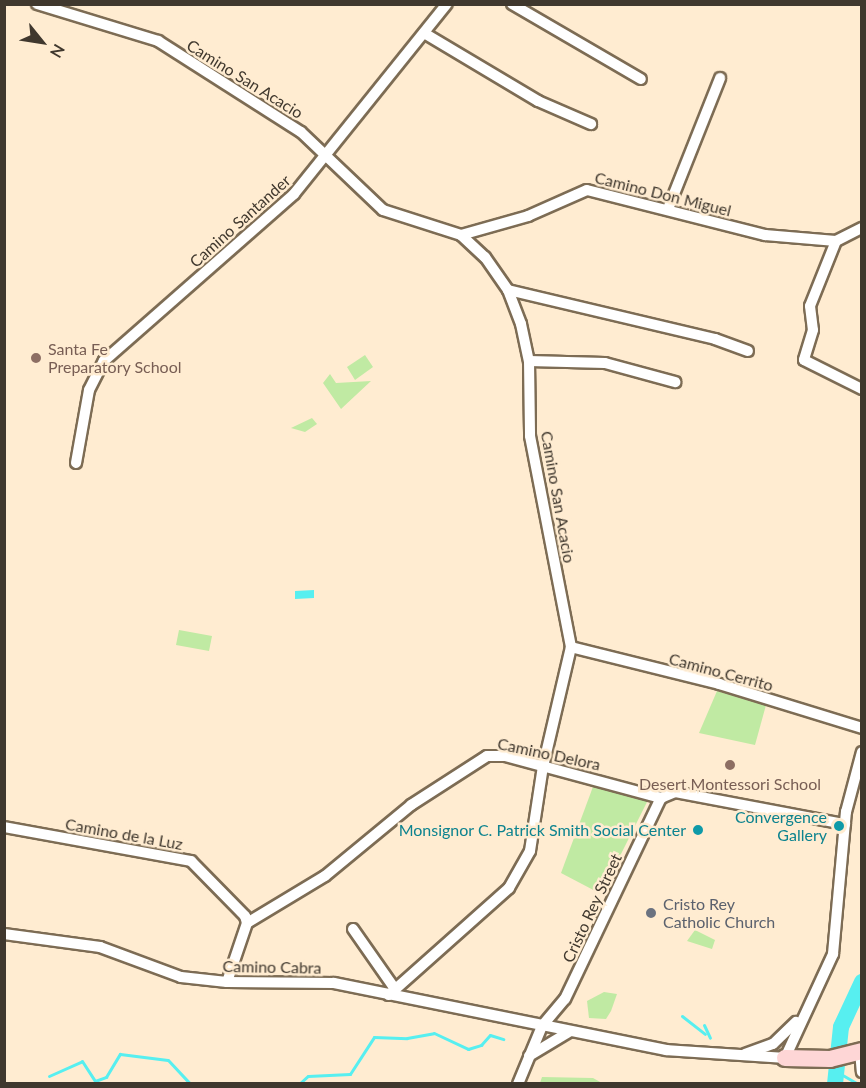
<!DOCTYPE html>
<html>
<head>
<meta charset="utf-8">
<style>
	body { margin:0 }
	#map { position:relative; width:866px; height:1088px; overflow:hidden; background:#ffecd1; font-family:Lato,sans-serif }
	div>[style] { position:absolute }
	.green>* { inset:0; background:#c0eaa3 }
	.water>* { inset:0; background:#57eff0 }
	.stream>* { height:3px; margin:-1.5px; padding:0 1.5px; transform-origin:1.5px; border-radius:1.5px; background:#57eff0 }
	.river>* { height:16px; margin:-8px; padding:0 8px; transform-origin:8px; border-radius:8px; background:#57eff0 }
	.roads { filter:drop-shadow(2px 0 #7d6c54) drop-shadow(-2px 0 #7d6c54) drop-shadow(0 2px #7d6c54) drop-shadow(0 -2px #7d6c54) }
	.street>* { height:10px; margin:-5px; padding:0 5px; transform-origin:5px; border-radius:5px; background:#fff }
	.secondary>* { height:16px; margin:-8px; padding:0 8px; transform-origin:8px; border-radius:8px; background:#fed6d6 }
	.dots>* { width:16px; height:16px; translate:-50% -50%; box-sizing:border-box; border:3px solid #ffecd1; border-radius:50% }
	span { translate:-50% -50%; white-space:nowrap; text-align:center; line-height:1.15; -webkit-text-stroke:5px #ffecd1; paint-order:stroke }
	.street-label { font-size:16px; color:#40382e }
	.education-label { font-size:16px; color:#785e54 }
	.left { translate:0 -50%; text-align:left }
	.culture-label { font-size:16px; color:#0d838f }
	.right { translate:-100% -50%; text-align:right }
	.worship-label { font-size:16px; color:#5b616d }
	.frame { position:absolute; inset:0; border:6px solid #40382e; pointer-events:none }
	.north { position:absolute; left:12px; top:12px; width:60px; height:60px; -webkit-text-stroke:4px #ffecd1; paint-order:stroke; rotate:120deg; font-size:16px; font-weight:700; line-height:24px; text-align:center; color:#40382e }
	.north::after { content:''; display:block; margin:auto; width:21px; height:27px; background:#40382e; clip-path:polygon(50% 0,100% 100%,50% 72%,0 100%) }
</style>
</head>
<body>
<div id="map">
	<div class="green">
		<div style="clip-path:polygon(365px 355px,373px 367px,355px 380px,347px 367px)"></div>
		<div style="clip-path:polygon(330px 374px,336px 383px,371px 381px,341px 409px,323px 383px)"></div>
		<div style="clip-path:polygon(312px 418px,317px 424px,305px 432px,291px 428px)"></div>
		<div style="clip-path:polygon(179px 630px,212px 636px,209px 651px,176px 645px)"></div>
		<div style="clip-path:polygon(717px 691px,766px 705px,755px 745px,699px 733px)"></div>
		<div style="clip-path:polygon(594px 784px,649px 798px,601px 894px,561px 873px)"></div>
		<div style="clip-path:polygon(695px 930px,715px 940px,712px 949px,687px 941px)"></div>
		<div style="clip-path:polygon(604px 992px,617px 994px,611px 1011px,606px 1019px,589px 1018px,587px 1001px)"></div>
		<div style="clip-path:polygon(542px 1077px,593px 1078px,602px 1083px,540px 1083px)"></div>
	</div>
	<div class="water">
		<div style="clip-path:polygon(314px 590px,314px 598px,295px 599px,295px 591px)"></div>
	</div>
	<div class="stream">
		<div style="left:682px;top:1016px;width:29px;rotate:38deg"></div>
		<div style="left:704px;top:1025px;width:14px;rotate:65deg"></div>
		<div style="left:839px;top:1073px;width:22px;rotate:30deg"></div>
		<div style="left:49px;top:1076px;width:36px;rotate:-24deg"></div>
		<div style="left:82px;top:1061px;width:24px;rotate:57deg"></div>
		<div style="left:95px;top:1081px;width:12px;rotate:-20deg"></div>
		<div style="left:106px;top:1077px;width:27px;rotate:-59deg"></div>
		<div style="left:120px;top:1054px;width:48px;rotate:7.1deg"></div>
		<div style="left:168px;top:1060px;width:33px;rotate:47deg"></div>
		<div style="left:299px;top:1084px;width:12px;rotate:-42deg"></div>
		<div style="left:308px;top:1076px;width:42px;rotate:-2.7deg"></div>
		<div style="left:350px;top:1074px;width:44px;rotate:-57deg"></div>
		<div style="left:374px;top:1037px;width:33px;rotate:2deg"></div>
		<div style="left:407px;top:1038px;width:27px;rotate:-10deg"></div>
		<div style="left:434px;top:1033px;width:38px;rotate:25deg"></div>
		<div style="left:468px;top:1049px;width:14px;rotate:-17deg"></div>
		<div style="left:481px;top:1045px;width:13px;rotate:-48deg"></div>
		<div style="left:490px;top:1035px;width:14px;rotate:17deg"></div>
	</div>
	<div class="river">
		<div style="left:835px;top:1084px;width:57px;rotate:-84deg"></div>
		<div style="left:841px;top:1027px;width:50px;rotate:-65deg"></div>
	</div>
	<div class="roads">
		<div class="street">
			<div style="left:37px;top:4px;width:127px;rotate:17deg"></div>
			<div style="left:158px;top:41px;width:169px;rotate:32.5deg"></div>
			<div style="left:301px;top:132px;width:113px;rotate:43.6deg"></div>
			<div style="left:383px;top:210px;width:82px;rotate:17.8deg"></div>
			<div style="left:461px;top:235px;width:33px;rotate:43deg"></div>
			<div style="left:485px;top:257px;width:40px;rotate:55.1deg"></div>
			<div style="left:508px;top:290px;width:36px;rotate:69deg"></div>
			<div style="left:521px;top:324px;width:38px;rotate:78deg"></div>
			<div style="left:529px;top:361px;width:75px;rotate:89.2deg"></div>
			<div style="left:530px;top:436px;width:215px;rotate:79deg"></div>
			<div style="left:571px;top:647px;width:122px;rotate:103.2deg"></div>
			<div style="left:543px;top:766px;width:86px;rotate:98.7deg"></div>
			<div style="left:530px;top:851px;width:43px;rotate:119.6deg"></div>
			<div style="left:509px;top:888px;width:161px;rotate:138.3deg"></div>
			<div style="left:512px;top:4px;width:149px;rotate:30.2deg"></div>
			<div style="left:424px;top:33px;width:133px;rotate:30.8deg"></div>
			<div style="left:538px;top:101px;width:58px;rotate:23.5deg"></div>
			<div style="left:668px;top:209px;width:141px;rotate:-68.3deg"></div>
			<div style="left:461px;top:235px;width:70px;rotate:-15.8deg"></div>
			<div style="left:528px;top:216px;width:64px;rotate:-23.8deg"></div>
			<div style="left:587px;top:190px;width:184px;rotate:14.2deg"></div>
			<div style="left:765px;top:235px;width:71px;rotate:4.8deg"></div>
			<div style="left:836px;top:241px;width:29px;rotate:-27deg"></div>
			<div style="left:836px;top:241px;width:70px;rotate:111.8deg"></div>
			<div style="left:810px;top:306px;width:24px;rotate:83deg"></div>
			<div style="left:813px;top:330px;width:31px;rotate:107deg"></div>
			<div style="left:804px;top:360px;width:65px;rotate:26.6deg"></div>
			<div style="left:508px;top:290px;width:213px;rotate:13.3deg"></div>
			<div style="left:715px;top:339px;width:35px;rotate:20deg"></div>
			<div style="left:529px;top:361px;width:76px;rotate:1.5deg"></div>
			<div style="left:605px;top:363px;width:73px;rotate:15.2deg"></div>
			<div style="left:76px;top:463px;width:74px;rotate:-79.9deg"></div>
			<div style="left:89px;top:390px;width:33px;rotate:-63deg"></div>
			<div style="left:104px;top:361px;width:253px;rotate:-41.3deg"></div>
			<div style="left:294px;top:194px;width:244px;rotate:-51.2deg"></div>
			<div style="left:571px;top:647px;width:153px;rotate:14deg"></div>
			<div style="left:719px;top:684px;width:150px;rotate:17.1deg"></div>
			<div style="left:4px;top:827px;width:190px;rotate:10.3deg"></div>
			<div style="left:191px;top:861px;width:77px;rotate:45.5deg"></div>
			<div style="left:245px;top:916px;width:7px;rotate:74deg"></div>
			<div style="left:353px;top:929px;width:73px;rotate:55deg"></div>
			<div style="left:4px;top:934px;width:97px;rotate:7.7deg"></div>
			<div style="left:100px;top:947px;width:86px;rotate:20.3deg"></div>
			<div style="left:181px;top:977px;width:46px;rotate:6.2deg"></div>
			<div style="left:227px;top:982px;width:107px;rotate:0.5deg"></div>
			<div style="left:334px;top:983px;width:339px;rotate:11.4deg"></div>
			<div style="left:666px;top:1050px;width:119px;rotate:3.8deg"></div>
			<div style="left:785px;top:1058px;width:115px;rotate:-65.2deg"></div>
			<div style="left:833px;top:954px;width:143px;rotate:-84.8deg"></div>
			<div style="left:846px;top:812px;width:62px;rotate:-75.1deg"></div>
			<div style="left:227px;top:982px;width:62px;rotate:-71.3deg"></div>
			<div style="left:247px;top:923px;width:91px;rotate:-31.1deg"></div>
			<div style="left:325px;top:876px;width:112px;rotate:-39.5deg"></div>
			<div style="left:411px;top:805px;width:90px;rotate:-32.8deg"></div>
			<div style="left:487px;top:756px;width:18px"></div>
			<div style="left:505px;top:756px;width:162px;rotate:15.1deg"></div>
			<div style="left:661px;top:798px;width:15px;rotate:-23deg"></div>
			<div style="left:675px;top:792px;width:173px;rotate:10.7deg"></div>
			<div style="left:860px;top:1051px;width:21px;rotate:85deg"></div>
			<div style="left:745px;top:1054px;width:30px;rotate:-20deg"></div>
			<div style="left:773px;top:1044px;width:32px;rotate:-44deg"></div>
			<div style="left:529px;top:1056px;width:47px;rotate:-31deg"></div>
			<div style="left:518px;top:1084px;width:63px;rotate:-67.5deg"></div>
			<div style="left:542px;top:1026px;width:35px;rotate:-50deg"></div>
			<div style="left:565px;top:999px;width:223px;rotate:-64.5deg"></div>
		</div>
		<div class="secondary">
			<div style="left:785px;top:1058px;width:45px;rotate:1.3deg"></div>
			<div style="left:830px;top:1059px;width:33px;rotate:-14deg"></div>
		</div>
	</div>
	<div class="dots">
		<div style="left:36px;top:358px;background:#8d6e63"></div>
		<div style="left:730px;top:765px;background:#8d6e63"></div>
		<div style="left:839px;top:826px;background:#0f9aa8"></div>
		<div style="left:698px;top:830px;background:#0f9aa8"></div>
		<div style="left:651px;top:913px;background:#6b7280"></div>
	</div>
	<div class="street-label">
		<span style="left:245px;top:79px;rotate:32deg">Camino San Acacio</span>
		<span style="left:663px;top:194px;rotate:14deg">Camino Don Miguel</span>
		<span style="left:240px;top:221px;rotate:-42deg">Camino Santander</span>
		<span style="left:558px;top:497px;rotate:80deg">Camino San Acacio</span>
		<span style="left:721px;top:672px;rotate:15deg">Camino Cerrito</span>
		<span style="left:549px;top:754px;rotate:12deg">Camino Delora</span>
		<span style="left:124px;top:834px;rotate:10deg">Camino de la Luz</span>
		<span style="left:592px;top:908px;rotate:-65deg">Cristo Rey Street</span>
		<span style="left:272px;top:967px;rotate:1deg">Camino Cabra</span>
	</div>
	<div class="education-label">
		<span class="left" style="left:48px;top:358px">Santa Fe<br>Preparatory School</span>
		<span style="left:730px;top:784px">Desert Montessori School</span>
	</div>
	<div class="culture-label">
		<span class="right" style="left:827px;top:826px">Convergence<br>Gallery</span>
		<span class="right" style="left:686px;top:830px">Monsignor C. Patrick Smith Social Center</span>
	</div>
	<div class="worship-label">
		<span class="left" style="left:663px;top:913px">Cristo Rey<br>Catholic Church</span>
	</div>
	<div class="frame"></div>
	<div class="north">N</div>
</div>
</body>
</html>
